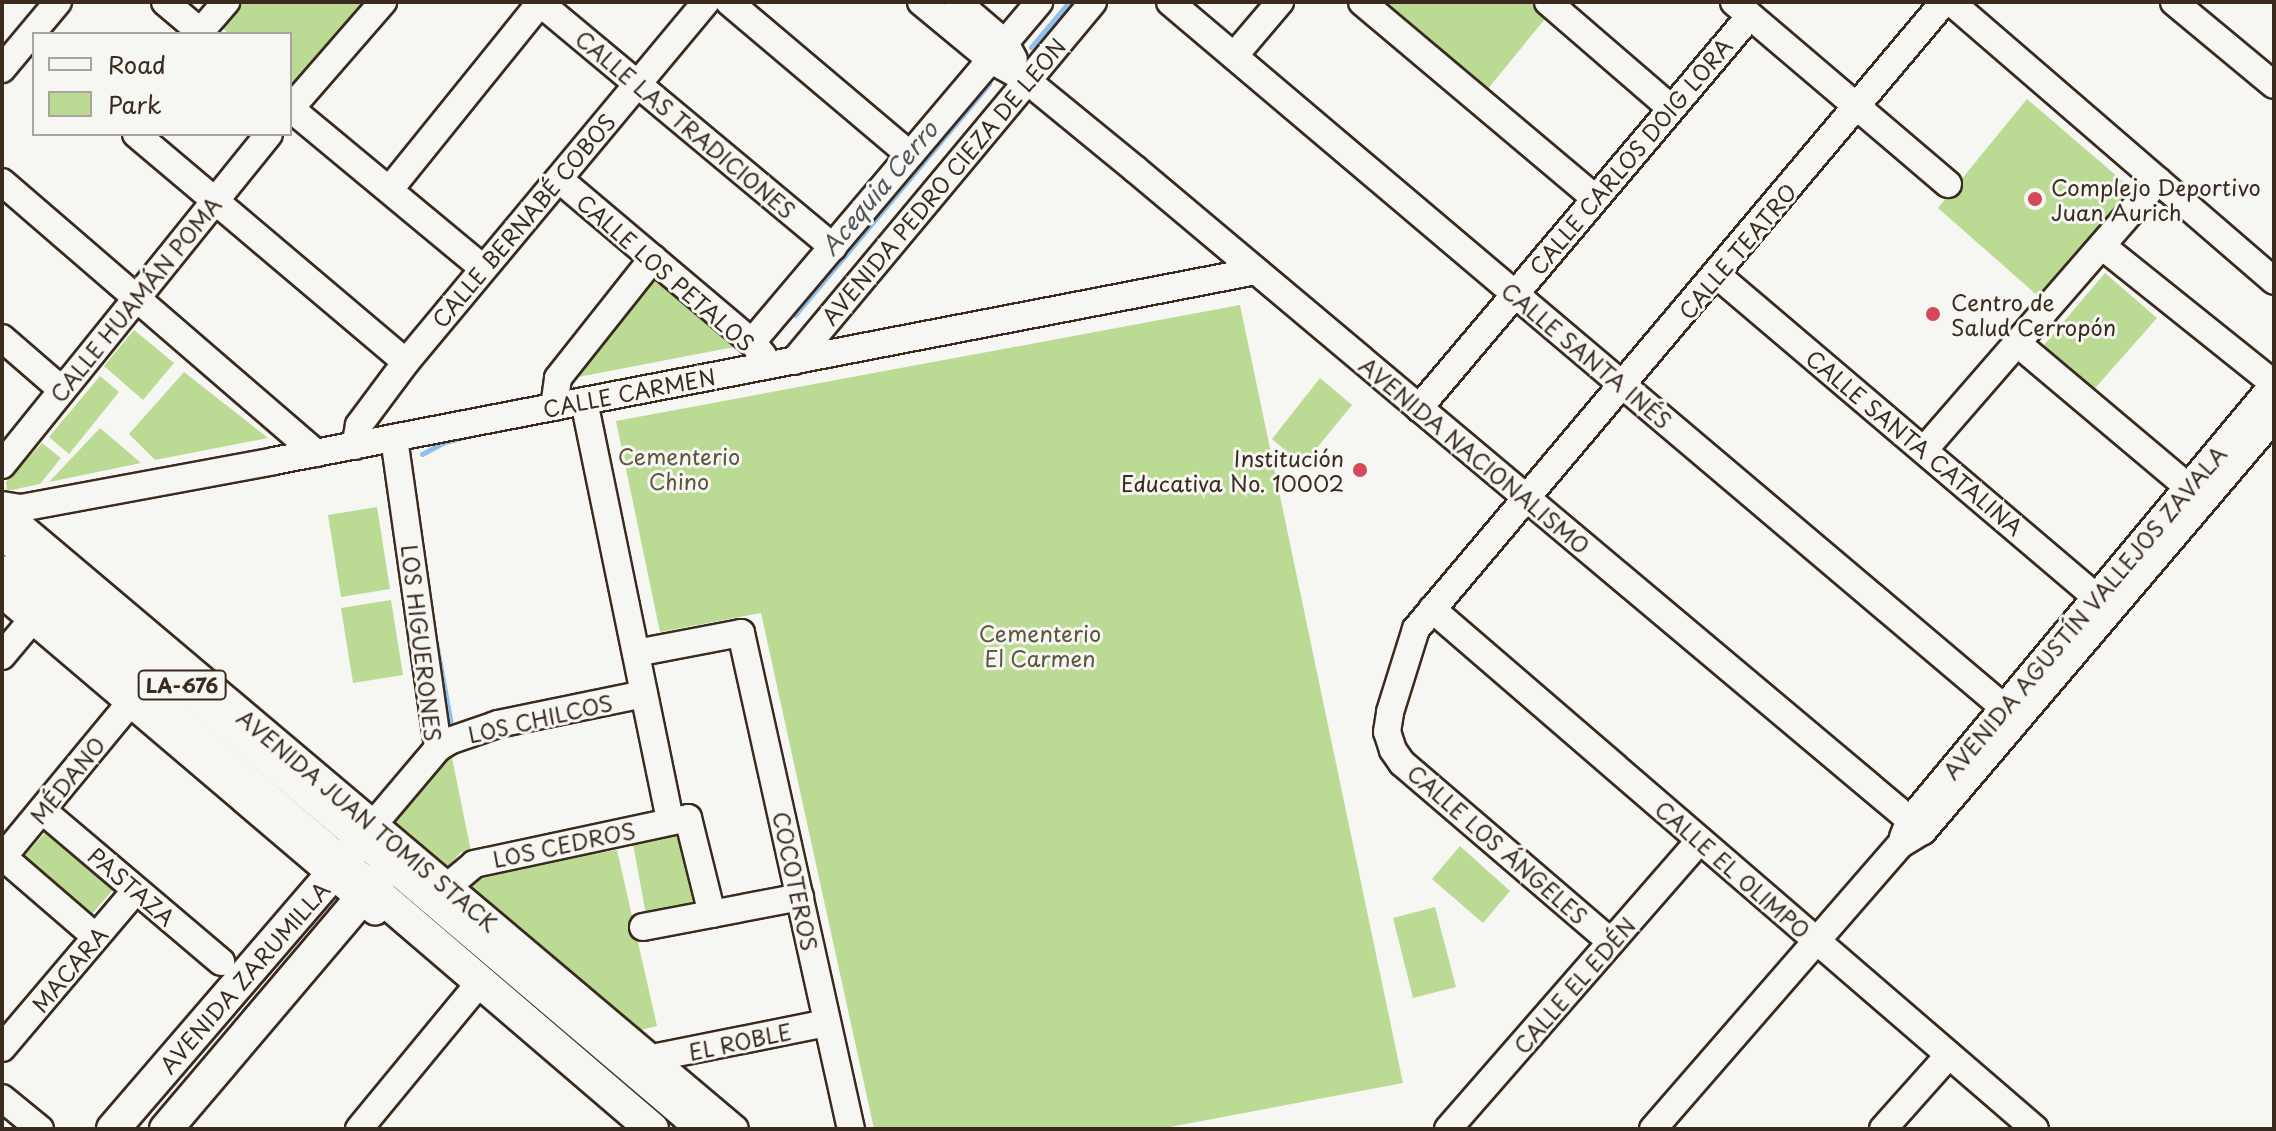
<!DOCTYPE html>
<html>
<head>
<meta charset="utf-8">
<style>
	body { margin:0 }
	#map { position:relative; width:2276px; height:1131px; overflow:hidden; background:#f6f6f2; font-family:"Playpen Sans",sans-serif }
	div>[style] { position:absolute }
	.green>* { inset:0; background:#bbdb94 }
	.stream>* { height:5px; margin:-2.5px; padding:0 2.5px; transform-origin:2.5px; border-radius:2.5px; background:#8fc0ea }
	.roads { filter:drop-shadow(2px 0 #3b2a1e) drop-shadow(-2px 0 #3b2a1e) drop-shadow(0 2px #3b2a1e) drop-shadow(0 -2px #3b2a1e) }
	.minor>* { height:26px; margin:-13px; padding:0 13px; transform-origin:13px; border-radius:13px; background:#f6f6f2 }
	.major>* { height:32px; margin:-16px; padding:0 16px; transform-origin:16px; border-radius:16px; background:#f6f6f2 }
	.dots>* { width:22px; height:22px; translate:-50% -50%; box-sizing:border-box; border:4px solid #f6f6f2; border-radius:50% }
	span { translate:-50% -50%; white-space:nowrap; text-align:center; line-height:1.15; -webkit-text-stroke:6px #f6f6f2; paint-order:stroke }
	.shield-label span { padding:2px 6px; background:#f6f6f2; border:2px solid; border-radius:6px; -webkit-text-stroke-width:0 }
	.shield-label { font-size:20px; color:#3b2a1e; font-weight:700 }
	.street-label { font-size:22px; color:#3b2a1e }
	.poi-label { font-size:22px; color:#3b2a1e }
	.left { translate:0 -50%; text-align:left }
	.right { translate:-100% -50%; text-align:right }
	.park-label { font-size:22px; color:#5b563c }
	.water-label { font-size:24px; color:#54575b; font-style:italic }
	.frame { position:absolute; inset:0; border:4px solid #3b2a1e; pointer-events:none }
	.legend { position:absolute; left:32px; top:32px; width:260px; height:104px; box-sizing:border-box; background:#f6f6f2; border:2px solid #aba49d; margin:0; padding:10px 14px; list-style:none; font-size:24px; color:#3b2a1e }
	.legend li { display:flex; align-items:center; gap:16px; height:40px }
	.legend b { width:40px; border:2px solid #aba49d }
</style>
</head>
<body>
<div id="map">
	<div class="green">
		<div style="clip-path:polygon(243px 2px,369px 2px,294px 90px,290px 87px,290px 34px,229px 34px,221px 27px)"></div>
		<div style="clip-path:polygon(1371px 2px,1535px 2px,1549px 14px,1482px 96px)"></div>
		<div style="clip-path:polygon(2027px 99px,2133px 190px,2038px 296px,1938px 208px)"></div>
		<div style="clip-path:polygon(653px 268px,739px 342px,734px 347px,568px 379px)"></div>
		<div style="clip-path:polygon(2105px 273px,2157px 318px,2089px 395px,2038px 352px)"></div>
		<div style="clip-path:polygon(1240px 305px,1403px 1083px,1159px 1129px,874px 1129px,761px 613px,660px 632px,616px 421px)"></div>
		<div style="clip-path:polygon(134px 330px,174px 363px,143px 400px,104px 366px)"></div>
		<div style="clip-path:polygon(184px 372px,268px 438px,155px 460px,129px 434px)"></div>
		<div style="clip-path:polygon(100px 376px,119px 392px,69px 454px,49px 437px)"></div>
		<div style="clip-path:polygon(1320px 378px,1352px 405px,1303px 465px,1272px 439px)"></div>
		<div style="clip-path:polygon(100px 428px,141px 463px,49px 482px)"></div>
		<div style="clip-path:polygon(42px 443px,61px 458px,40px 484px,7px 491px,6px 482px)"></div>
		<div style="clip-path:polygon(377px 507px,390px 589px,341px 597px,328px 515px)"></div>
		<div style="clip-path:polygon(391px 600px,403px 675px,353px 683px,341px 608px)"></div>
		<div style="clip-path:polygon(451px 753px,471px 851px,461px 852px,448px 867px,395px 825px,396px 820px)"></div>
		<div style="clip-path:polygon(51px 826px,118px 884px,86px 921px,18px 863px)"></div>
		<div style="clip-path:polygon(686px 834px,700px 911px,647px 920px,633px 844px)"></div>
		<div style="clip-path:polygon(1460px 846px,1510px 891px,1483px 923px,1432px 879px)"></div>
		<div style="clip-path:polygon(617px 850px,657px 1026px,633px 1032px,467px 883px,480px 872px)"></div>
		<div style="clip-path:polygon(1435px 907px,1456px 987px,1413px 998px,1393px 918px)"></div>
	</div>
	<div class="stream">
		<div style="left:1031px;top:47px;width:59px;rotate:-49.8deg"></div>
		<div style="left:795px;top:315px;width:302px;rotate:-50deg"></div>
		<div style="left:422px;top:454px;width:26px;rotate:-28deg"></div>
		<div style="left:445px;top:442px;width:24px;rotate:-15deg"></div>
		<div style="left:436px;top:642px;width:89px;rotate:79.7deg"></div>
	</div>
	<div class="roads">
		<div class="minor">
			<div style="left:165px;top:2px;width:50px;rotate:40.1deg"></div>
			<div style="left:539px;top:2px;width:383px;rotate:39.8deg"></div>
			<div style="left:729px;top:2px;width:237px;rotate:40.2deg"></div>
			<div style="left:921px;top:2px;width:91px;rotate:39.6deg"></div>
			<div style="left:991px;top:60px;width:39px;rotate:29deg"></div>
			<div style="left:1025px;top:79px;width:142px;rotate:39.3deg"></div>
			<div style="left:1135px;top:169px;width:1029px;rotate:40.03deg"></div>
			<div style="left:957px;top:2px;width:63px;rotate:40.5deg"></div>
			<div style="left:1005px;top:43px;width:18px;rotate:61deg"></div>
			<div style="left:1170px;top:2px;width:1091px;rotate:40.24deg"></div>
			<div style="left:1362px;top:2px;width:304px;rotate:40.1deg"></div>
			<div style="left:1548px;top:2px;width:162px;rotate:40.8deg"></div>
			<div style="left:1734px;top:2px;width:281px;rotate:40.4deg"></div>
			<div style="left:1951px;top:2px;width:427px;rotate:40.8deg"></div>
			<div style="left:2174px;top:2px;width:130px;rotate:39.7deg"></div>
			<div style="left:200px;top:32px;width:40px;rotate:-49deg"></div>
			<div style="left:1234px;top:56px;width:71px;rotate:-49.6deg"></div>
			<div style="left:2px;top:69px;width:87px;rotate:-50.1deg"></div>
			<div style="left:290px;top:108px;width:251px;rotate:39.7deg"></div>
			<div style="left:290px;top:109px;width:142px;rotate:-49deg"></div>
			<div style="left:136px;top:134px;width:353px;rotate:40.2deg"></div>
			<div style="left:560px;top:180px;width:251px;rotate:40.2deg"></div>
			<div style="left:752px;top:342px;width:17px;rotate:50deg"></div>
			<div style="left:2px;top:182px;width:415px;rotate:40.8deg"></div>
			<div style="left:390px;top:189px;width:239px;rotate:-51.1deg"></div>
			<div style="left:2102px;top:246px;width:221px;rotate:38.7deg"></div>
			<div style="left:1717px;top:275px;width:514px;rotate:40.35deg"></div>
			<div style="left:2px;top:338px;width:79px;rotate:40.9deg"></div>
			<div style="left:752px;top:342px;width:445px;rotate:-49.8deg"></div>
			<div style="left:2017px;top:343px;width:224px;rotate:40.1deg"></div>
			<div style="left:794px;top:361px;width:467px;rotate:-50.2deg"></div>
			<div style="left:584px;top:401px;width:429px;rotate:78.4deg"></div>
			<div style="left:554px;top:407px;width:29px;rotate:-82deg"></div>
			<div style="left:558px;top:378px;width:153px;rotate:-51.6deg"></div>
			<div style="left:1419px;top:408px;width:513px;rotate:-49.82deg"></div>
			<div style="left:394px;top:438px;width:313px;rotate:81.9deg"></div>
			<div style="left:355px;top:446px;width:21px;rotate:-79deg"></div>
			<div style="left:359px;top:425px;width:79px;rotate:-53.3deg"></div>
			<div style="left:406px;top:362px;width:469px;rotate:-50.2deg"></div>
			<div style="left:1924px;top:450px;width:357px;rotate:-49deg"></div>
			<div style="left:2px;top:465px;width:425px;rotate:-51.1deg"></div>
			<div style="left:2px;top:505px;width:19px;rotate:9deg"></div>
			<div style="left:21px;top:508px;width:257px;rotate:-10.5deg"></div>
			<div style="left:274px;top:461px;width:1000px;rotate:-10.95deg"></div>
			<div style="left:2px;top:510px;width:959px;rotate:40.18deg"></div>
			<div style="left:2px;top:594px;width:490px;rotate:40.4deg"></div>
			<div style="left:1432px;top:609px;width:796px;rotate:40.77deg"></div>
			<div style="left:636px;top:653px;width:107px;rotate:-10.8deg"></div>
			<div style="left:741px;top:633px;width:508px;rotate:77.5deg"></div>
			<div style="left:2px;top:656px;width:47px;rotate:-50.2deg"></div>
			<div style="left:42px;top:810px;width:235px;rotate:40.3deg"></div>
			<div style="left:373px;top:825px;width:101px;rotate:-49.8deg"></div>
			<div style="left:438px;top:748px;width:13px;rotate:-32deg"></div>
			<div style="left:449px;top:741px;width:52px;rotate:-19.1deg"></div>
			<div style="left:498px;top:724px;width:149px;rotate:-11.6deg"></div>
			<div style="left:1903px;top:837px;width:18px;rotate:-68deg"></div>
			<div style="left:1910px;top:820px;width:568px;rotate:-50.14deg"></div>
			<div style="left:2px;top:856px;width:124px;rotate:40.8deg"></div>
			<div style="left:3px;top:857px;width:200px;rotate:-50.5deg"></div>
			<div style="left:447px;top:887px;width:35px;rotate:-40deg"></div>
			<div style="left:474px;top:864px;width:219px;rotate:-12.1deg"></div>
			<div style="left:688px;top:818px;width:99px;rotate:76deg"></div>
			<div style="left:643px;top:927px;width:160px;rotate:-10.8deg"></div>
			<div style="left:1611px;top:942px;width:275px;rotate:-139.4deg"></div>
			<div style="left:1402px;top:763px;width:16px;rotate:-125deg"></div>
			<div style="left:1393px;top:750px;width:19px;rotate:-108deg"></div>
			<div style="left:1387px;top:732px;width:20px;rotate:-81deg"></div>
			<div style="left:1390px;top:712px;width:87px;rotate:-72.6deg"></div>
			<div style="left:1416px;top:629px;width:820px;rotate:-49.9deg"></div>
			<div style="left:2px;top:1048px;width:207px;rotate:-49.7deg"></div>
			<div style="left:652px;top:1058px;width:178px;rotate:-11.3deg"></div>
			<div style="left:2px;top:1098px;width:49px;rotate:39.2deg"></div>
			<div style="left:359px;top:1129px;width:176px;rotate:-50.5deg"></div>
			<div style="left:1448px;top:1129px;width:383px;rotate:-48.9deg"></div>
			<div style="left:1653px;top:1129px;width:378px;rotate:-49deg"></div>
			<div style="left:1901px;top:844px;width:26px;rotate:-31deg"></div>
			<div style="left:1923px;top:831px;width:542px;rotate:-49.64deg"></div>
			<div style="left:1883px;top:1129px;width:99px;rotate:-48.3deg"></div>
		</div>
		<div class="major">
			<div style="left:2px;top:532px;width:922px;rotate:40.38deg"></div>
			<div style="left:2px;top:572px;width:856px;rotate:40.59deg"></div>
			<div style="left:113px;top:1129px;width:373px;rotate:-49.3deg"></div>
			<div style="left:166px;top:1129px;width:338px;rotate:-49.7deg"></div>
		</div>
	</div>
	<div class="dots">
		<div style="left:2035px;top:199px;background:#d1495b"></div>
		<div style="left:1933px;top:314px;background:#d1495b"></div>
		<div style="left:1360px;top:470px;background:#d1495b"></div>
	</div>
	<div class="shield-label">
		<span style="left:182px;top:685px">LA-676</span>
	</div>
	<div class="street-label">
		<span style="left:686px;top:124px;rotate:40deg">CALLE LAS TRADICIONES</span>
		<span style="left:1630px;top:156px;rotate:-50deg">CALLE CARLOS DOIG LORA</span>
		<span style="left:943px;top:181px;rotate:-50deg">AVENIDA PEDRO CIEZA DE LEON</span>
		<span style="left:523px;top:220px;rotate:-50deg">CALLE BERNABÉ COBOS</span>
		<span style="left:1737px;top:251px;rotate:-50deg">CALLE TEATRO</span>
		<span style="left:666px;top:272px;rotate:41deg">CALLE LOS PETALOS</span>
		<span style="left:135px;top:299px;rotate:-51deg">CALLE HUAMÁN POMA</span>
		<span style="left:1587px;top:355px;rotate:40deg">CALLE SANTA INÉS</span>
		<span style="left:629px;top:392px;rotate:-11deg">CALLE CARMEN</span>
		<span style="left:1915px;top:442px;rotate:40deg">CALLE SANTA CATALINA</span>
		<span style="left:1475px;top:455px;rotate:40deg">AVENIDA NACIONALISMO</span>
		<span style="left:2084px;top:612px;rotate:-50deg">AVENIDA AGUSTÍN VALLEJOS ZAVALA</span>
		<span style="left:422px;top:643px;rotate:83deg">LOS HIGUERONES</span>
		<span style="left:540px;top:718px;rotate:-13deg">LOS CHILCOS</span>
		<span style="left:67px;top:780px;rotate:-51deg">MÉDANO</span>
		<span style="left:368px;top:820px;rotate:40deg">AVENIDA JUAN TOMIS STACK</span>
		<span style="left:564px;top:844px;rotate:-12deg">LOS CEDROS</span>
		<span style="left:1498px;top:844px;rotate:41deg">CALLE LOS ÁNGELES</span>
		<span style="left:1733px;top:869px;rotate:41deg">CALLE EL OLIMPO</span>
		<span style="left:796px;top:881px;rotate:78deg">COCOTEROS</span>
		<span style="left:132px;top:886px;rotate:41deg">PASTAZA</span>
		<span style="left:69px;top:969px;rotate:-50deg">MACARA</span>
		<span style="left:244px;top:977px;rotate:-49deg">AVENIDA ZARUMILLA</span>
		<span style="left:1574px;top:985px;rotate:-49deg">CALLE EL EDÉN</span>
		<span style="left:740px;top:1041px;rotate:-12deg">EL ROBLE</span>
	</div>
	<div class="poi-label">
		<span class="left" style="left:2051px;top:199px">Complejo Deportivo<br>Juan Aurich</span>
		<span class="left" style="left:1951px;top:314px">Centro de<br>Salud Cerropón</span>
		<span class="right" style="left:1344px;top:470px">Institución<br>Educativa No. 10002</span>
	</div>
	<div class="park-label">
		<span style="left:679px;top:468px">Cementerio<br>Chino</span>
		<span style="left:1040px;top:645px">Cementerio<br>El Carmen</span>
	</div>
	<div class="water-label">
		<span style="left:879px;top:188px;rotate:-50deg">Acequia Cerro</span>
	</div>
	<div class="frame"></div>
	<ul class="legend">
	<li><b style="height:10px;background:#f6f6f2"></b>Road</li>
	<li><b style="height:22px;background:#bbdb94"></b>Park</li>
	</ul>
</div>
</body>
</html>
